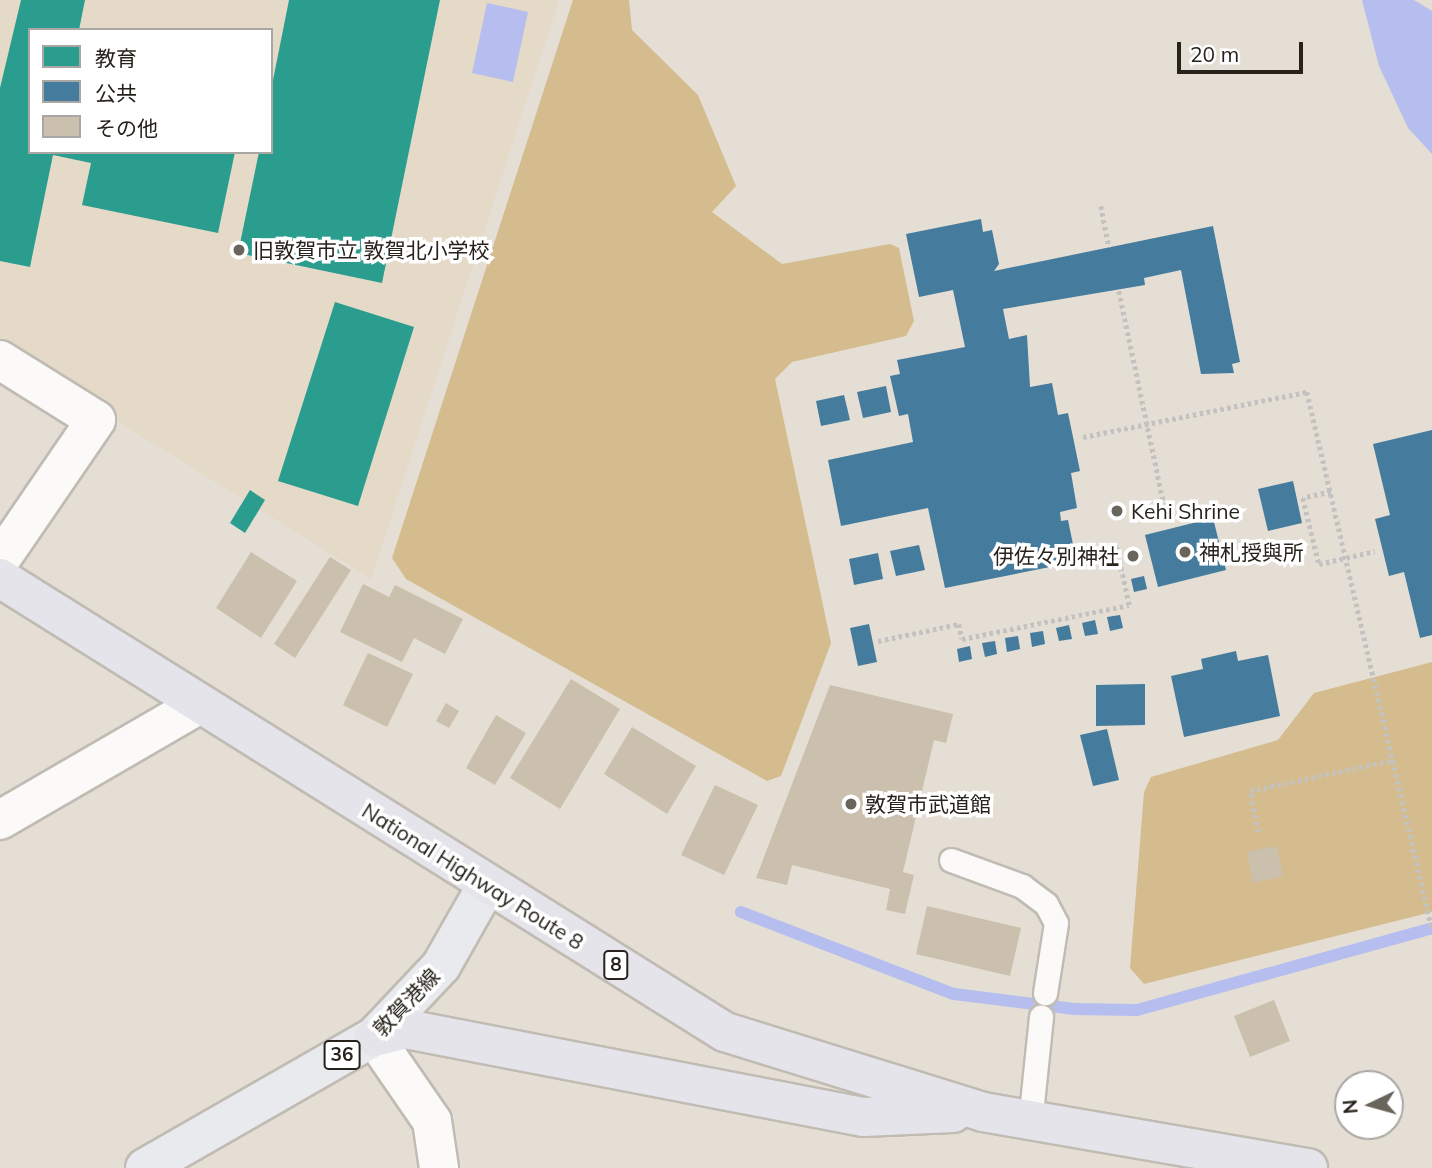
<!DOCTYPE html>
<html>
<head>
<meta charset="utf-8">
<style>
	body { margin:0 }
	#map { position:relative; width:1432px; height:1168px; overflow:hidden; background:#e4ded4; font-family:Mulish,"Noto Sans JP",sans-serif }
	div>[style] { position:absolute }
	.built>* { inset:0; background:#e4dac7 }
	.forest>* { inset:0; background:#d5bc8e }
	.water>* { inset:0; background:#b5beef }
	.schools>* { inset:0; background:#2a9d8f }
	.public>* { inset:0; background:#457b9d }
	.stream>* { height:12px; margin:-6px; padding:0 6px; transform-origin:6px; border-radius:6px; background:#b5beef }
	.building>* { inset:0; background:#cbc0ad }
	.path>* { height:4.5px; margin-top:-2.25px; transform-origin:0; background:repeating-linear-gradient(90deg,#c4c2c0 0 3.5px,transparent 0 7px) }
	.roads { filter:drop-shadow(2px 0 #c0bbb3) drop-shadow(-2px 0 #c0bbb3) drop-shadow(0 2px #c0bbb3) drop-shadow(0 -2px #c0bbb3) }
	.service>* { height:23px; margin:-11.5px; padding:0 11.5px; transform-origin:11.5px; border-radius:11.5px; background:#fbfaf9 }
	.minor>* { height:38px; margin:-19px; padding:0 19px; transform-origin:19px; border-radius:19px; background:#fbfaf9 }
	.primary>* { height:38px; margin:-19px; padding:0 19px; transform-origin:19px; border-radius:19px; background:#e9eaee }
	.trunk>* { height:38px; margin:-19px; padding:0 19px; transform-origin:19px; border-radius:19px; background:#e4e4ea }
	.dots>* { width:19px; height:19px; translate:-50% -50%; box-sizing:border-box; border:4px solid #fff; border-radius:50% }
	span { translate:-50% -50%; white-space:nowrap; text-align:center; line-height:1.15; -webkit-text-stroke:7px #fff; paint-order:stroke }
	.shield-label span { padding:2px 5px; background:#fff; border:2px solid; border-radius:5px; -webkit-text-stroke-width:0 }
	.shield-label { font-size:19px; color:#27231c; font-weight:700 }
	.poi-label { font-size:21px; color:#27231c }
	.left { translate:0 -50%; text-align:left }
	.right { translate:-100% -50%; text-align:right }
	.street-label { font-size:21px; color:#27231c }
	.legend { position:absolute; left:28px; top:28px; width:245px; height:126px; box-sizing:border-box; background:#fff; border:2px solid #a9a7a4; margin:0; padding:9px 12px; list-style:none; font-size:21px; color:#27231c }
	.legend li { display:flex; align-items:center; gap:14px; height:35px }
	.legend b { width:35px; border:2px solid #a9a7a4 }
	.north { position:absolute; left:1334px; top:1070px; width:70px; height:70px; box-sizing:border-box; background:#fff; border:2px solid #a9a7a4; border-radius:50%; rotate:265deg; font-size:19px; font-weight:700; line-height:28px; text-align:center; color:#27231c }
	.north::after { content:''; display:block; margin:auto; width:24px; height:32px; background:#69645c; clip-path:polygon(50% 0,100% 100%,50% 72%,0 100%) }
	.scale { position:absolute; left:1177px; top:42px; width:126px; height:32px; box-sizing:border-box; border:4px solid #27231c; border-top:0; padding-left:9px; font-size:21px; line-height:24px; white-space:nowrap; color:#27231c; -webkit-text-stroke:5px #fff; paint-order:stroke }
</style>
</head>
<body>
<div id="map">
	<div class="built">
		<div style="clip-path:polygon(evenodd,0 0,559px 0,371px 579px,0 348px,0 0,30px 30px,271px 30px,271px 152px,30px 152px,30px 30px)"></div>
	</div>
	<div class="forest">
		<div style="clip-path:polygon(573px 0,629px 0,632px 30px,698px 95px,736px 186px,712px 212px,782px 264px,890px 244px,899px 248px,914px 321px,906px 336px,792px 362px,775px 379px,831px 643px,781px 776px,767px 781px,406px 579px,392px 558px)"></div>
		<div style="clip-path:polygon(1432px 662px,1432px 912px,1144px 984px,1130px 968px,1144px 792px,1151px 777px,1278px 740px,1314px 693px)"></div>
	</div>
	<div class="water">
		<div style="clip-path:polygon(1362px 0,1414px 0,1432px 11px,1432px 154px,1408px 128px,1379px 66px)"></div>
		<div style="clip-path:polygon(487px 3px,528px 12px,513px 82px,472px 73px)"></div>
	</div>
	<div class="schools">
		<div style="clip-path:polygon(21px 0,85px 0,79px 30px,30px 30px,30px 152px,235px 152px,218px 233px,82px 205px,91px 163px,53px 155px,30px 267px,0 261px,0 88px)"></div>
		<div style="clip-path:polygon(289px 0,440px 0,382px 283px,238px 253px,259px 152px,271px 152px,271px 90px)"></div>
		<div style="clip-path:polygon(335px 302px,414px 327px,358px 506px,278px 481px)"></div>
		<div style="clip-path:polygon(250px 490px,265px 500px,245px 533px,230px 523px)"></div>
	</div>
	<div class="public">
		<div style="clip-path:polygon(981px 219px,983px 232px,992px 230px,999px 264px,994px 271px,1213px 226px,1240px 362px,1232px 364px,1234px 373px,1201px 374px,1181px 270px,1144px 278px,1145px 285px,1003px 309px,1009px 339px,1027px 335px,1030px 387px,1052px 383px,1058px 415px,1068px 413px,1080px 471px,1071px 473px,1077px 508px,1060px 512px,1061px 521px,1068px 520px,1075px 554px,1068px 556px,1070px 563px,945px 588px,928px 508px,841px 526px,828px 460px,913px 442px,908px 414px,899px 416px,890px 376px,900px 374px,897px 360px,965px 347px,953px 290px,919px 297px,906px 234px)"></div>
		<div style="clip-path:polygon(886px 386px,891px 412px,863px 418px,857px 392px)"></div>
		<div style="clip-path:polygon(844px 395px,850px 420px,821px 426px,816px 401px)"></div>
		<div style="clip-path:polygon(1432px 430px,1432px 635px,1420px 638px,1404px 572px,1389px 576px,1375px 519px,1390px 515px,1373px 444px)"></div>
		<div style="clip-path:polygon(1293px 481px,1302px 523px,1268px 531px,1258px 489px)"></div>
		<div style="clip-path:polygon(1213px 518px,1226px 570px,1158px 587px,1145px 535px)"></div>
		<div style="clip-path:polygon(919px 545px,925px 570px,896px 576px,890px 551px)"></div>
		<div style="clip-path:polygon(1138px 548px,1141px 562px,1128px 564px,1125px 551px)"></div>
		<div style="clip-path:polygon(878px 553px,883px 579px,854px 585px,849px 559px)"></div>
		<div style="clip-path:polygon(1144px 576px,1147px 589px,1134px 592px,1131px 579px)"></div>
		<div style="clip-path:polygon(1120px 615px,1123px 628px,1110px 631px,1107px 617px)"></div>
		<div style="clip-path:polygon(1095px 620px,1098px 634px,1085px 636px,1082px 623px)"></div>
		<div style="clip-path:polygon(869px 624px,877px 662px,858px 666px,850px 628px)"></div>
		<div style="clip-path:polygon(1069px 625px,1072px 639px,1059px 641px,1056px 628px)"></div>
		<div style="clip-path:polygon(1043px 631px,1045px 644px,1032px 647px,1030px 633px)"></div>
		<div style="clip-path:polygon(1018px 636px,1020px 649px,1007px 652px,1005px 638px)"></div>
		<div style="clip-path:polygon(995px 641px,997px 654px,985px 657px,982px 643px)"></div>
		<div style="clip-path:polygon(970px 646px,972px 659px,959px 662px,957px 649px)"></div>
		<div style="clip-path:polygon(1236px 651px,1238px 661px,1268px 655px,1280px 716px,1184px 737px,1171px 676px,1203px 669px,1201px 659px)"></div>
		<div style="clip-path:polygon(1145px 684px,1145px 725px,1096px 726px,1096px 685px)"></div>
		<div style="clip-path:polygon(1107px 729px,1119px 780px,1093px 786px,1080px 735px)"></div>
	</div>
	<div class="stream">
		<div style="left:741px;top:912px;width:228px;rotate:21.1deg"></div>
		<div style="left:954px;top:994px;width:121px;rotate:7.1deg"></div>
		<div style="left:1074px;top:1009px;width:63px;rotate:0.9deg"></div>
		<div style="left:1137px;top:1010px;width:306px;rotate:-15.5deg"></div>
	</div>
	<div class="building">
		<div style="clip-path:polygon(251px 552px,297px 581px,261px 638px,216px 608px)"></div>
		<div style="clip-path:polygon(330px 557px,351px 570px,295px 658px,274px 644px)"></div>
		<div style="clip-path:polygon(363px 584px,389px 597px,395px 585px,463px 619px,445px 654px,414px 638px,402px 662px,340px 632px)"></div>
		<div style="clip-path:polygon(368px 653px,413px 674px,387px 727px,343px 705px)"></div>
		<div style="clip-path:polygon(571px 679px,620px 709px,560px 809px,510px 778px)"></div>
		<div style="clip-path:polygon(830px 685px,953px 714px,946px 743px,934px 740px,903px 872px,914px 875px,905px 914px,886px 910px,890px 889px,792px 865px,787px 885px,756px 878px)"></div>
		<div style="clip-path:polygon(446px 703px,459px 711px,449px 728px,436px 721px)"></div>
		<div style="clip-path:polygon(496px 715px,526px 733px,495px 785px,466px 768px)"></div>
		<div style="clip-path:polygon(632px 727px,696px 766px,667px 814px,604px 774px)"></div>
		<div style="clip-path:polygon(715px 785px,758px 805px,724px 875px,681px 855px)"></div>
		<div style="clip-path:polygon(1277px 846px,1283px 876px,1253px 883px,1247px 852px)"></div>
		<div style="clip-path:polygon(927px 906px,1021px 928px,1010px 976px,916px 954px)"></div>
		<div style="clip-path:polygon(1274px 1000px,1290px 1041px,1250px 1057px,1234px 1016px)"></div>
	</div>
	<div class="path">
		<div style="left:1101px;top:206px;width:42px;rotate:79deg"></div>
		<div style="left:1119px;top:291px;width:233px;rotate:78.1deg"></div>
		<div style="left:1083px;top:437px;width:228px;rotate:-11.4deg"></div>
		<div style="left:1307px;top:392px;width:551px;rotate:76.9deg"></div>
		<div style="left:1331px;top:492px;width:29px;rotate:168deg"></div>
		<div style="left:1303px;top:498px;width:68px;rotate:76.4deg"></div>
		<div style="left:1319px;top:564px;width:57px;rotate:-13.1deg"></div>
		<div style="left:878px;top:641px;width:83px;rotate:-11.9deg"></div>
		<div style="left:959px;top:624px;width:15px;rotate:79deg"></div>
		<div style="left:962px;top:639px;width:170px;rotate:-11.5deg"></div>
		<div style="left:1129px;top:605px;width:60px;rotate:-102.4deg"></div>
		<div style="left:1258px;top:832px;width:42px;rotate:-101deg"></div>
		<div style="left:1250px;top:791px;width:146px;rotate:-12.2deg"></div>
	</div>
	<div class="roads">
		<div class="service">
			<div style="left:951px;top:860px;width:76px;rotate:20.1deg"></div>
			<div style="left:1022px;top:886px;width:30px;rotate:37deg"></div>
			<div style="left:1046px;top:904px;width:21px;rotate:62deg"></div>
			<div style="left:1056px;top:923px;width:71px;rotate:98.9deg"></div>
			<div style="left:1030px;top:1123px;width:107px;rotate:-84.1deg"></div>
		</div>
		<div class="minor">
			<div style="left:0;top:360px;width:113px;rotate:32deg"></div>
			<div style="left:96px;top:420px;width:170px;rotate:124.4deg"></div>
			<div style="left:0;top:820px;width:228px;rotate:-30.1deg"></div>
			<div style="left:374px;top:1037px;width:102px;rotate:55.4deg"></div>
			<div style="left:432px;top:1121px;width:48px;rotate:81.5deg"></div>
		</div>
		<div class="primary">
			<div style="left:145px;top:1168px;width:264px;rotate:-29.8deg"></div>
			<div style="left:374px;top:1037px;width:98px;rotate:-46.7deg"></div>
			<div style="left:441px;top:966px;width:93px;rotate:-60.4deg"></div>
		</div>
		<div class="trunk">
			<div style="left:0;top:578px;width:855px;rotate:32.06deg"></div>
			<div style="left:725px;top:1032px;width:270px;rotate:17.2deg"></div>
			<div style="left:983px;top:1112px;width:330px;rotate:9.8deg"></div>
			<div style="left:374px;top:1037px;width:33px;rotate:-14deg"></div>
			<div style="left:406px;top:1029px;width:466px;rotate:10.9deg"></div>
			<div style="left:864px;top:1117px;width:89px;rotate:-2.6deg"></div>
		</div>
	</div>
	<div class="dots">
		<div style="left:239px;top:250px;background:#69645c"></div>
		<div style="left:1117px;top:511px;background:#69645c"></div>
		<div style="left:1185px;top:552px;background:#69645c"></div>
		<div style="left:1133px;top:556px;background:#69645c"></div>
		<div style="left:851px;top:804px;background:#69645c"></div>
	</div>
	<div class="shield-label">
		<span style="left:616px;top:965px">8</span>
		<span style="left:342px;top:1055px">36</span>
	</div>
	<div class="poi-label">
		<span class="left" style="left:253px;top:250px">旧敦賀市立 敦賀北小学校</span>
		<span class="left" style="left:1131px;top:511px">Kehi Shrine</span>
		<span class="left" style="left:1199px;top:552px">神札授與所</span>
		<span class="right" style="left:1119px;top:556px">伊佐々別神社</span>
		<span class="left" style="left:865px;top:804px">敦賀市武道館</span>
	</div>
	<div class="street-label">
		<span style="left:473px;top:876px;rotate:32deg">National Highway Route 8</span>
		<span style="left:406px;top:1002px;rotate:-46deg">敦賀港線</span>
	</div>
	<ul class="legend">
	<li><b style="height:19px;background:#2a9d8f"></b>教育</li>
	<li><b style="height:19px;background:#457b9d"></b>公共</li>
	<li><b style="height:19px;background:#cbc0ad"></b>その他</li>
	</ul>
	<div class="north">N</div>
	<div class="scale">20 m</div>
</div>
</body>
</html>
